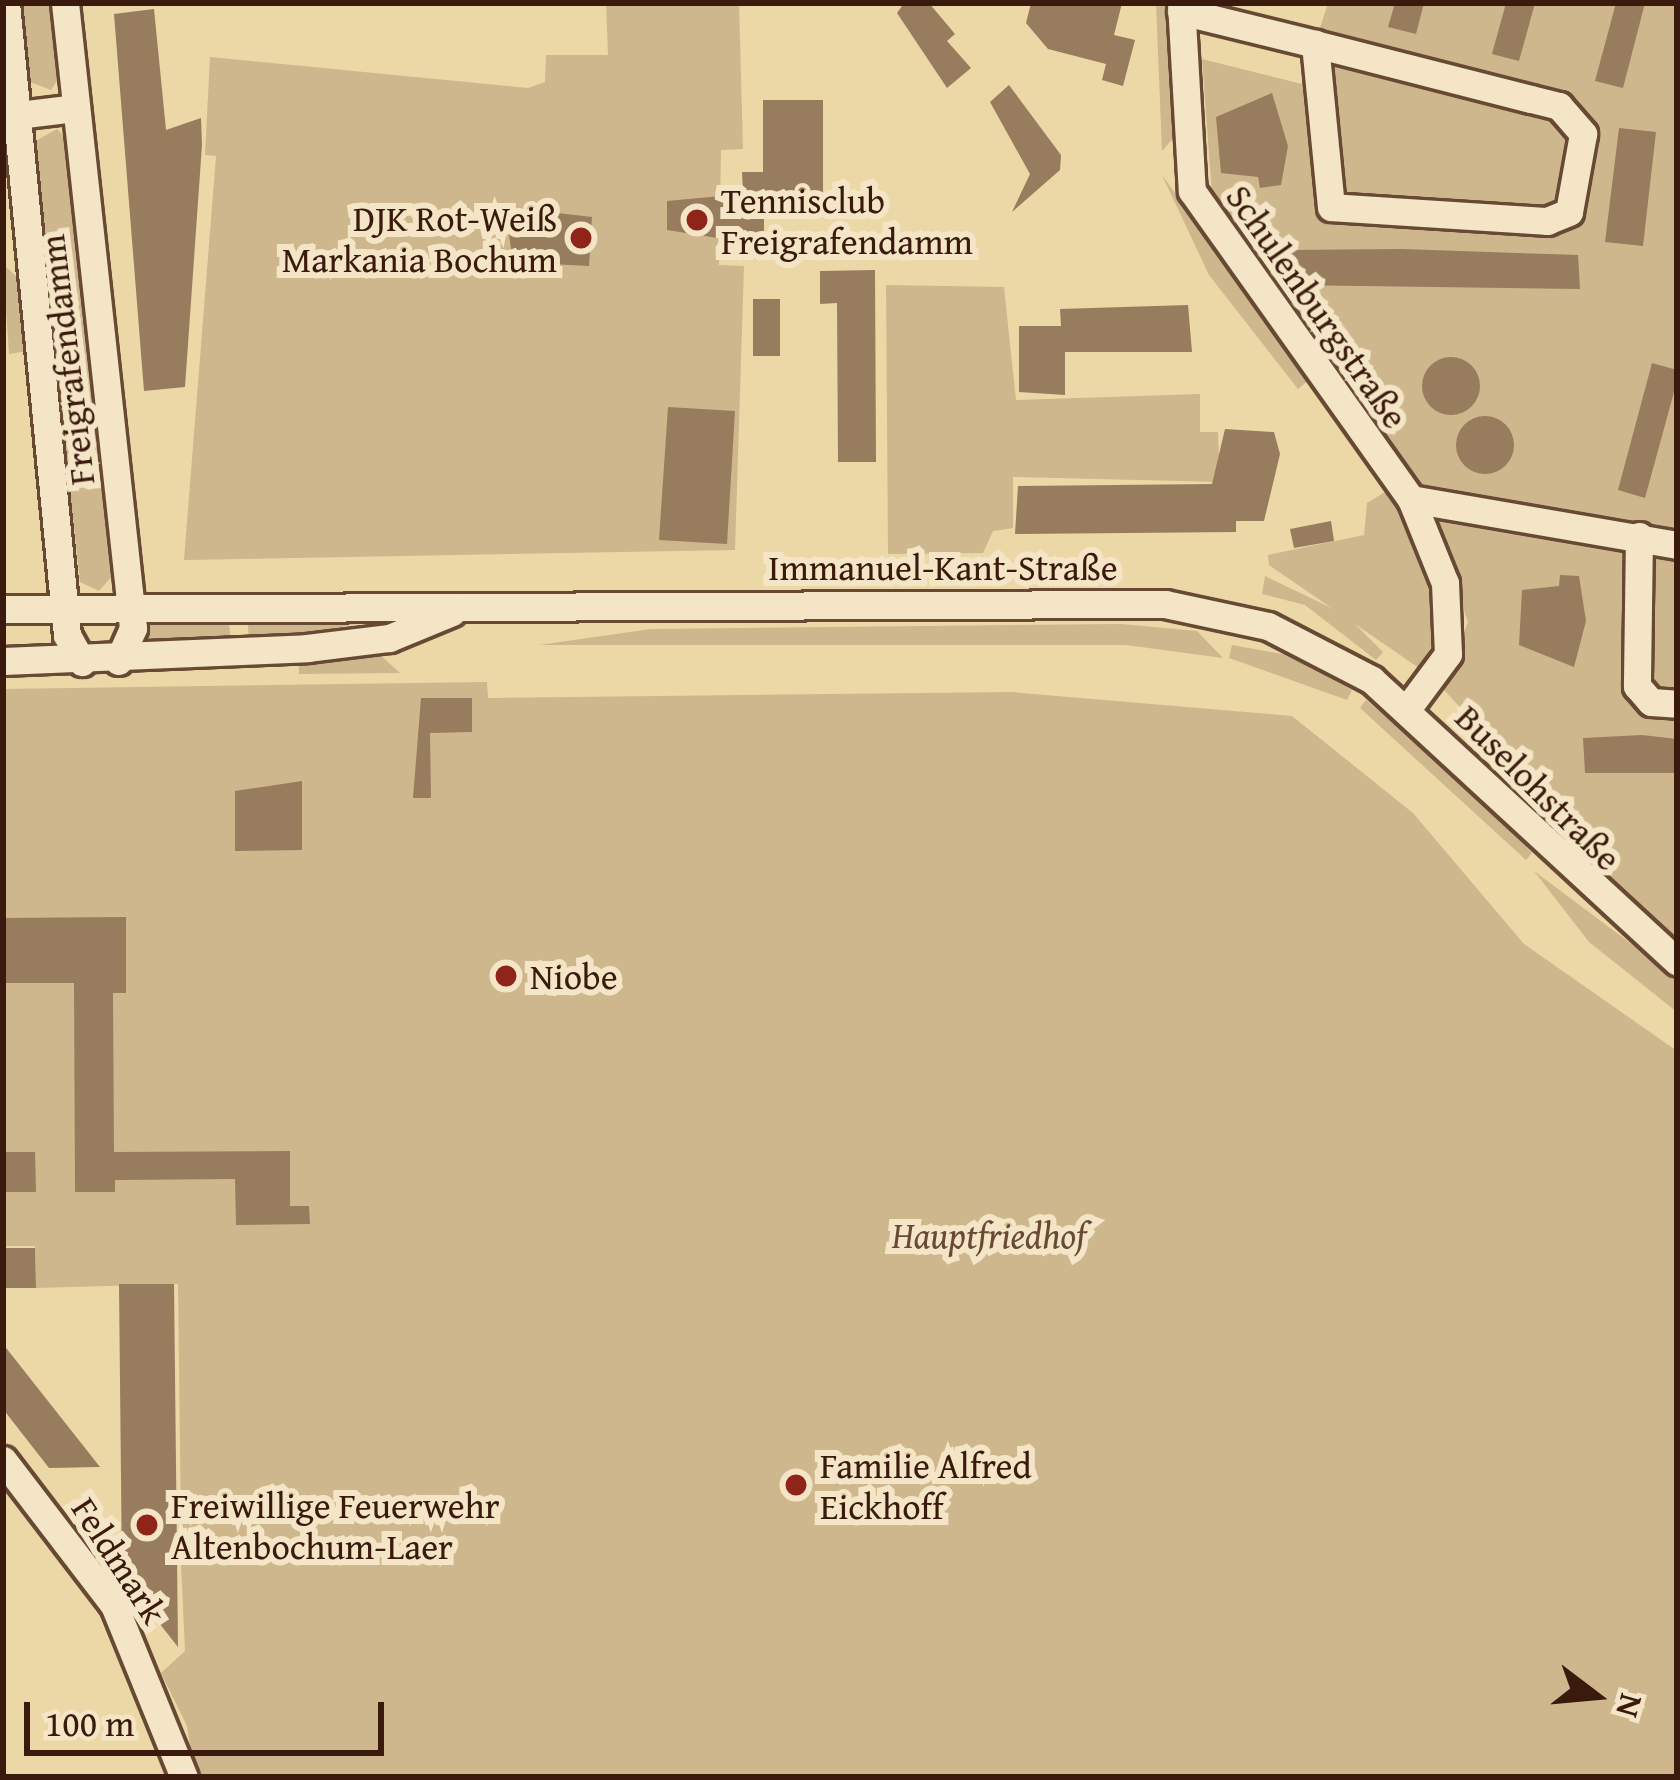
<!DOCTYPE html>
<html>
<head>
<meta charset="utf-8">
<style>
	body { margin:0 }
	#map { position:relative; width:1680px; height:1780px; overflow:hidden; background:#ecd7a7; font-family:"Gentium Book Plus",serif }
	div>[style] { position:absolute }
	.green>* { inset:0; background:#ceb78d }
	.building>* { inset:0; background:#977c5e }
	.round { border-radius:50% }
	.roads { filter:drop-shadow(3px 0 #674934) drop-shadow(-3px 0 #674934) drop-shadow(0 3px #674934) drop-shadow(0 -3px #674934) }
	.street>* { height:27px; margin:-13.5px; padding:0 13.5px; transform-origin:13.5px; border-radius:13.5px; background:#f3e5c6 }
	.dots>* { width:33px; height:33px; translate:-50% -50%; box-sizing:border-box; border:6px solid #f3e5c6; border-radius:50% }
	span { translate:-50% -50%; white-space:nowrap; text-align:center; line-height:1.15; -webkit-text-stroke:12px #f3e5c6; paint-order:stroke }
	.poi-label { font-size:36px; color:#3b1a0e }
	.left { translate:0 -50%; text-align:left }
	.right { translate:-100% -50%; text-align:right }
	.street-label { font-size:36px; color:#3b1a0e }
	.park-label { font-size:36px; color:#674934; font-style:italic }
	.frame { position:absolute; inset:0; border:6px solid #3b1a0e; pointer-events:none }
	.north { position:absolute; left:1536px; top:1636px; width:120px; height:120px; -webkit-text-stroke:9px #f3e5c6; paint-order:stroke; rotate:106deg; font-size:33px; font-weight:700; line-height:48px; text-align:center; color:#3b1a0e }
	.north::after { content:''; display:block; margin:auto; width:42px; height:54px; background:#3b1a0e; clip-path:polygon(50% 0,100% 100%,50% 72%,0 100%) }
	.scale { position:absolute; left:24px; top:1702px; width:360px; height:54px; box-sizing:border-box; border:6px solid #3b1a0e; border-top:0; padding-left:15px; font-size:36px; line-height:42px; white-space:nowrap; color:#3b1a0e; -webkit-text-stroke:9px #f3e5c6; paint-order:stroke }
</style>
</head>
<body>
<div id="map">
	<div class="green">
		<div style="clip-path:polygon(16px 3px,53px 3px,60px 76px,51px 90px,25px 80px)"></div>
		<div style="clip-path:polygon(606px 3px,739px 3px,743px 149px,721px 150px,719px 265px,744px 266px,735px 550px,184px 560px,216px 156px,205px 155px,210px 57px,528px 88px,545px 82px,546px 55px,608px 55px)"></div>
		<div style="clip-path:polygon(1156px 3px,1170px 3px,1175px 136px,1162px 151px)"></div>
		<div style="clip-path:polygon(1328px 3px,1677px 3px,1677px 945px,1566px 850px,1590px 846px,1442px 688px,1468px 622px,1425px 496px,1212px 194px,1202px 59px,1302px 84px)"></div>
		<div style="clip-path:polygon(57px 129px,67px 139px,113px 575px,99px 591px,80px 582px,32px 143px)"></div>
		<div style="clip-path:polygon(1162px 175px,1310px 379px,1298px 389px,1209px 275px)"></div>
		<div style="clip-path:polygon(3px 264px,18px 278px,27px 351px,9px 354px)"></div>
		<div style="clip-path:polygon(886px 285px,1004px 287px,1016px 400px,1200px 394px,1200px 432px,1218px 432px,1220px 482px,1013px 477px,1013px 528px,993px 531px,983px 553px,888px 554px)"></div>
		<div style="clip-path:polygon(1390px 489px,1436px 593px,1437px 636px,1419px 668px,1269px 565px,1268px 555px,1364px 535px,1367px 503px)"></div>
		<div style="clip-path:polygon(1265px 576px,1346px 615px,1383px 652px,1376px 660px,1305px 605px,1262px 594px)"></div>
		<div style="clip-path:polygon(228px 610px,231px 644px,148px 643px,151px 617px)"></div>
		<div style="clip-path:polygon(247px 610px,394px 617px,249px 644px)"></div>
		<div style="clip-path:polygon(1121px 624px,1197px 631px,1223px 658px,1126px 645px,539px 645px,651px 629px)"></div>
		<div style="clip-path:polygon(1232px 645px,1288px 655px,1352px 690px,1347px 700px,1229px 658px)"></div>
		<div style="clip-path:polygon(379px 654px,400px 673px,299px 674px,299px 663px)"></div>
		<div style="clip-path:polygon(487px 682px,488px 698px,1011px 692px,1292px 716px,1413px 813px,1524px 944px,1677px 1051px,1677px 1777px,195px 1777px,187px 1726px,161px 1673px,185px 1651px,180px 1543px,192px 1542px,181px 1531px,178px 1284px,36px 1288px,35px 1246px,3px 1246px,3px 689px)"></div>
		<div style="clip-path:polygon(1366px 700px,1459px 777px,1532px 853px,1526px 860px,1360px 708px)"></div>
		<div style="clip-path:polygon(1534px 871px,1677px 978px,1677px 1012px,1589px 942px)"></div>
	</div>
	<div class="building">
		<div style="clip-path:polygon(904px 3px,929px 3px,955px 34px,947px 41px,971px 68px,947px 88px,897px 13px)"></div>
		<div style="clip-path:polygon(1031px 3px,1122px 3px,1114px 35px,1135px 40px,1123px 86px,1102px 80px,1106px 64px,1048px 49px,1026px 23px)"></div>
		<div style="clip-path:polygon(1395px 3px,1424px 3px,1416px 34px,1388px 27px)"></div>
		<div style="clip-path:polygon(1506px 3px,1535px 3px,1519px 61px,1492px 54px)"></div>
		<div style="clip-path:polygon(1616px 3px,1645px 3px,1623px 88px,1595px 81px)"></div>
		<div style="clip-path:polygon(154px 9px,166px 130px,201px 118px,202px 145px,185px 387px,144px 391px,114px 14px)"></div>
		<div style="clip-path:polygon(1009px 85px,1061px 155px,1060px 170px,1012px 212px,1030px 174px,990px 102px)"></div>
		<div style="clip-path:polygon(1272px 93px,1288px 146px,1281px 185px,1260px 188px,1258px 177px,1221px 173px,1216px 117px)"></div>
		<div style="clip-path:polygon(763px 100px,823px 100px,823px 202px,764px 202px,764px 259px,743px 259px,743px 242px,667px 230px,667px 201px,743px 194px,742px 172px,763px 172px)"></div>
		<div style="clip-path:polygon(1619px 128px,1656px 132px,1643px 246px,1605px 242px)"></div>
		<div style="clip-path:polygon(505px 207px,592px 217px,589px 266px,513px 262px)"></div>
		<div style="clip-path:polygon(1402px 249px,1578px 255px,1580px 289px,1287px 285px,1285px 250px)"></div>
		<div style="clip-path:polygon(875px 270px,876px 462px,838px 462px,837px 303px,820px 304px,820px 271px)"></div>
		<div style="clip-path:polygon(753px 299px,780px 299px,780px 356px,753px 356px)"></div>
		<div style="clip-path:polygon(1188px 305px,1192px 352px,1065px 352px,1065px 395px,1019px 392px,1019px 326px,1061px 326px,1060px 309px)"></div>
		<div class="round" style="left:1422px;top:357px;width:58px;height:58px"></div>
		<div style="clip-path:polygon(1652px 363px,1677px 370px,1677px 381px,1645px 498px,1618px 490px)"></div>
		<div style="clip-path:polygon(668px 407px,735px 411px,727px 544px,659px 540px)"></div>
		<div class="round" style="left:1456px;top:416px;width:58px;height:58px"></div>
		<div style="clip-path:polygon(1225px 429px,1274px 432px,1280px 454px,1264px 521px,1236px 521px,1236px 532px,1015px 534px,1018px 486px,1212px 484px)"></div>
		<div style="clip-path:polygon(1331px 521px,1334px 541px,1294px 548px,1290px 529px)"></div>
		<div style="clip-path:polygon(1560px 575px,1579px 576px,1586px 621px,1574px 667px,1519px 645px,1522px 590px,1559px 586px)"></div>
		<div style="clip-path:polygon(421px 698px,472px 698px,472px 732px,430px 733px,431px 798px,413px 798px)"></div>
		<div style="clip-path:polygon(1642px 735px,1677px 739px,1677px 773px,1585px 773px,1583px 738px)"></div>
		<div style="clip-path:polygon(302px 781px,302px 850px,235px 851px,235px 791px)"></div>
		<div style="clip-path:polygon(126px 917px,126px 993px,113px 993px,114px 1152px,290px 1151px,290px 1206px,309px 1206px,310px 1224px,236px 1225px,235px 1179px,115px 1180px,115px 1192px,75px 1192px,74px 983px,3px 983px,3px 918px)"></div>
		<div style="clip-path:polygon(3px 1152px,35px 1152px,36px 1192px,3px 1192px)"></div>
		<div style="clip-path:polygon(3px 1248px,35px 1248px,36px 1288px,3px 1288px)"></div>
		<div style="clip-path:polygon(119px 1284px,174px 1284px,178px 1647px,122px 1576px)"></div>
		<div style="clip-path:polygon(3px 1344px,100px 1467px,49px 1468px,3px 1409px)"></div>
	</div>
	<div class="roads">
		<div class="street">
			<div style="left:6px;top:3px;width:635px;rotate:84.49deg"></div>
			<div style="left:67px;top:635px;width:31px;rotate:61deg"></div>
			<div style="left:65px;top:3px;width:629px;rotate:83.79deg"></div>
			<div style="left:133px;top:628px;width:36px;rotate:114deg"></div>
			<div style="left:1181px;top:3px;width:188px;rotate:86.7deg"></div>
			<div style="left:1192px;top:191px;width:378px;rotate:54.6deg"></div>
			<div style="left:1411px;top:499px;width:91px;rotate:68deg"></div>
			<div style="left:1445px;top:583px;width:71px;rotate:87.6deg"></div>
			<div style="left:1448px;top:654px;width:69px;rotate:126.7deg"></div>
			<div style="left:1181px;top:11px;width:138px;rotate:13.8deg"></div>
			<div style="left:1315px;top:44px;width:223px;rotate:14.3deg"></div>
			<div style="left:1531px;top:99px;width:29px;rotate:14deg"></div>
			<div style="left:1559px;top:106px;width:37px;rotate:49deg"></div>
			<div style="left:1583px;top:134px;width:79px;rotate:100.2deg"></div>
			<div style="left:1569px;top:212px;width:24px;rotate:158deg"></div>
			<div style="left:1547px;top:221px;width:216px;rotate:-176.3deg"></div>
			<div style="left:1331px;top:207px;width:164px;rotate:-95.6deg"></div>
			<div style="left:18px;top:115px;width:58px;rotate:-6.9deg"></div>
			<div style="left:1411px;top:499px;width:270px;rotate:9.8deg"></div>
			<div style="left:1639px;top:536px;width:150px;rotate:90.8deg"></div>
			<div style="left:1637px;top:686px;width:21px;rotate:49deg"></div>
			<div style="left:1651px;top:702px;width:26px;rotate:4deg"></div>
			<div style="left:3px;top:609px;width:1162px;rotate:-0.25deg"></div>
			<div style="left:1165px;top:604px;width:105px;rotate:12.1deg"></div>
			<div style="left:1268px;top:626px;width:117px;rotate:27.4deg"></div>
			<div style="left:1372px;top:680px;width:415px;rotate:42.7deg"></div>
			<div style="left:3px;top:661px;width:304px;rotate:-2.4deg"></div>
			<div style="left:307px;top:648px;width:83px;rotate:-7deg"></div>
			<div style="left:389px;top:638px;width:68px;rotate:-22.4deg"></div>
			<div style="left:3px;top:1460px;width:183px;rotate:52.6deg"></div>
			<div style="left:114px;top:1605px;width:186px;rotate:67.9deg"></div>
		</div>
	</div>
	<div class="dots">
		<div style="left:697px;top:220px;background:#8f2418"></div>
		<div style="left:581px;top:238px;background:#8f2418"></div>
		<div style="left:506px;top:976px;background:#8f2418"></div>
		<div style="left:796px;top:1485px;background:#8f2418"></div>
		<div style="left:147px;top:1525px;background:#8f2418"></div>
	</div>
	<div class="poi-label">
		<span class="left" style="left:721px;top:220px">Tennisclub<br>Freigrafendamm</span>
		<span class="right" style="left:557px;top:238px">DJK Rot-Weiß<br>Markania Bochum</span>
		<span class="left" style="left:530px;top:976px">Niobe</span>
		<span class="left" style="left:820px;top:1485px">Familie Alfred<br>Eickhoff</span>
		<span class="left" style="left:171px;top:1525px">Freiwillige Feuerwehr<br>Altenbochum-Laer</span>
	</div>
	<div class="street-label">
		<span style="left:1318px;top:306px;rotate:55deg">Schulenburgstraße</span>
		<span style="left:66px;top:360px;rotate:-97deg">Freigrafendamm</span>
		<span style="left:943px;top:567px">Immanuel-Kant-Straße</span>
		<span style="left:1539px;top:787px;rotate:45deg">Buselohstraße</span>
		<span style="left:120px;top:1560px;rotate:57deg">Feldmark</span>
	</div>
	<div class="park-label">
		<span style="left:989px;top:1235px">Hauptfriedhof</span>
	</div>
	<div class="frame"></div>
	<div class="north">N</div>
	<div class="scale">100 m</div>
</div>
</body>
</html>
